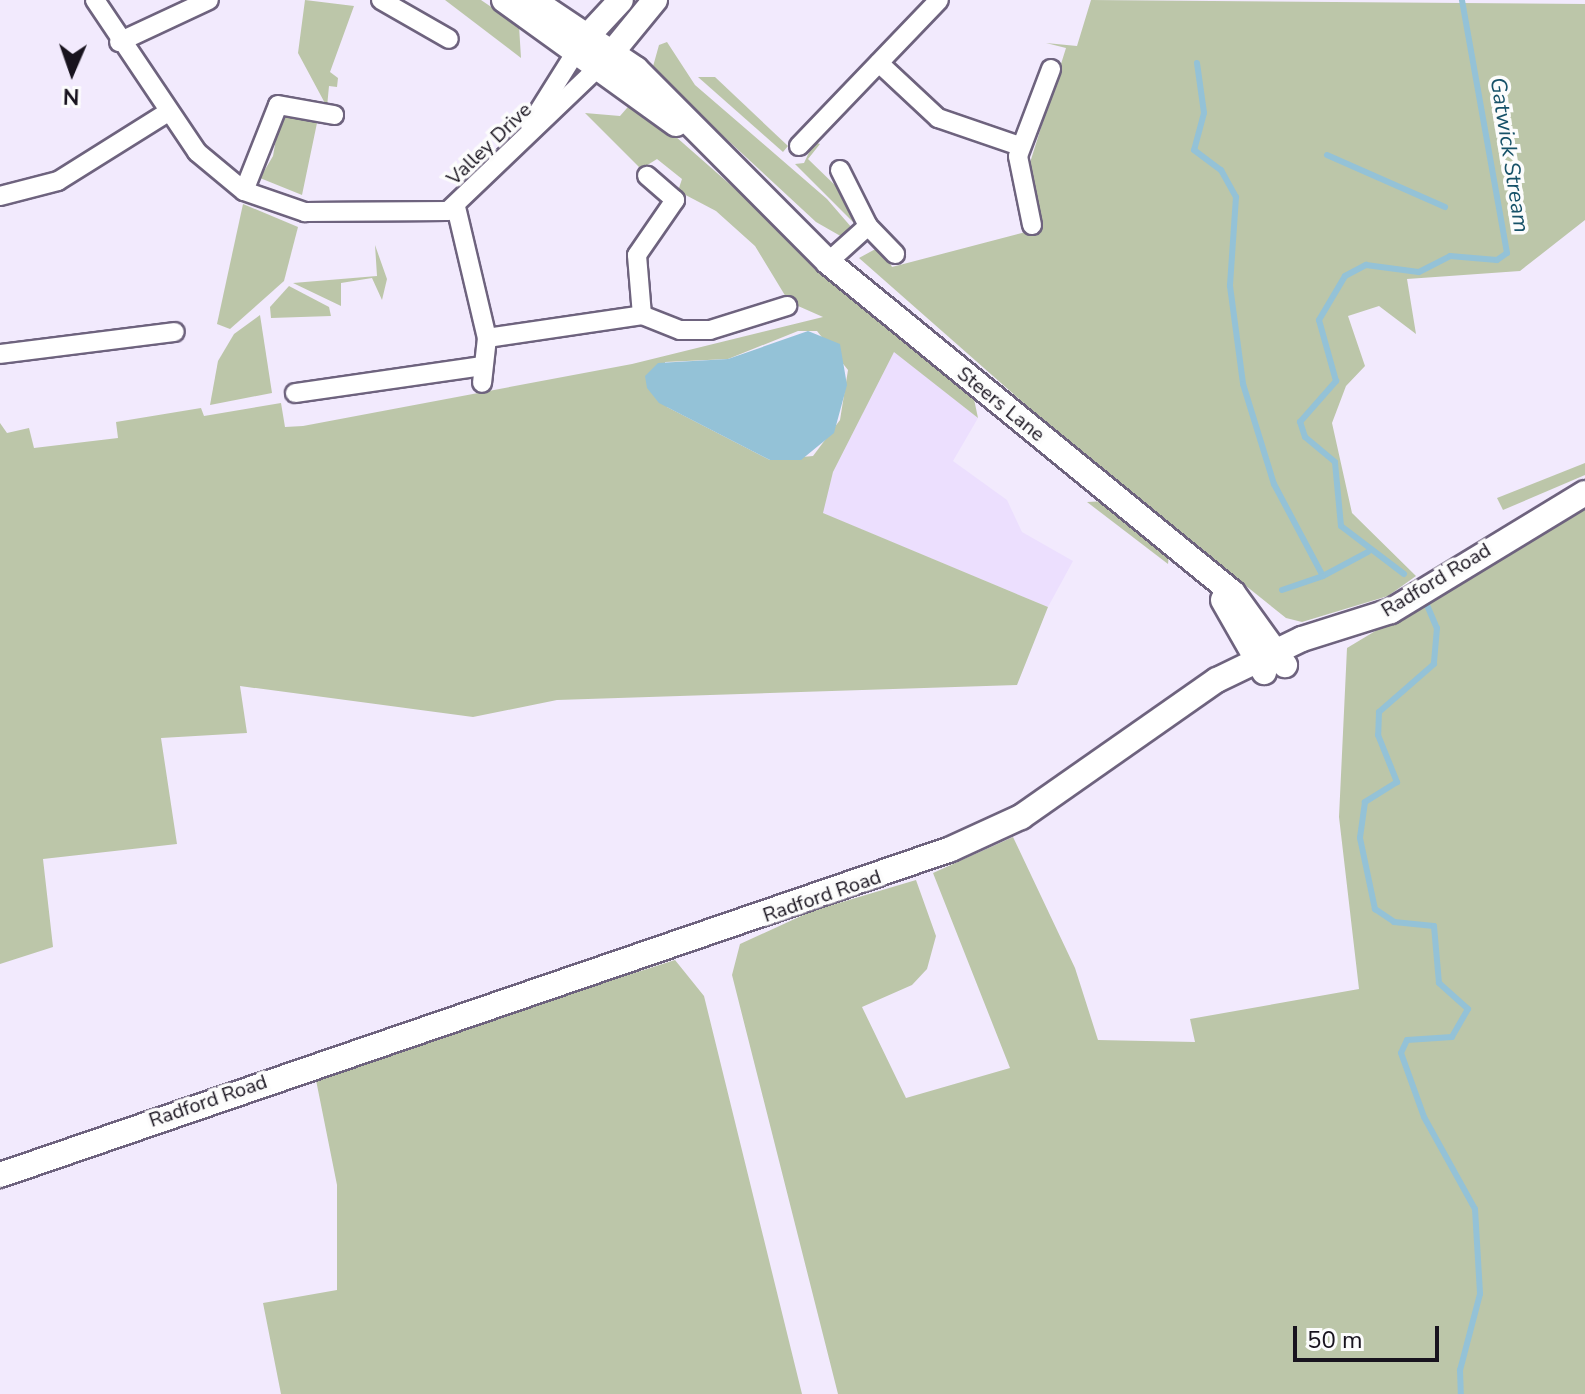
<!DOCTYPE html>
<html>
<head>
<meta charset="utf-8">
<style>
	body { margin:0 }
	#map { position:relative; width:1585px; height:1394px; overflow:hidden; background:#f2eafd; font-family:"Nunito Sans",sans-serif }
	div>[style] { position:absolute }
	.built>* { inset:0; background:#ecdffe }
	.green>* { inset:0; background:#bcc6a9 }
	.water>* { inset:0; background:#94c2d7 }
	.stream>* { height:6px; margin:-3px; padding:0 3px; transform-origin:3px; border-radius:3px; background:#94c2d7 }
	.roads { filter:drop-shadow(2px 0 #6e637e) drop-shadow(-2px 0 #6e637e) drop-shadow(0 2px #6e637e) drop-shadow(0 -2px #6e637e) }
	.minor>* { height:18px; margin:-9px; padding:0 9px; transform-origin:9px; border-radius:9px; background:#fff }
	.tertiary>* { height:24px; margin:-12px; padding:0 12px; transform-origin:12px; border-radius:12px; background:#fff }
	span { translate:-50% -50%; white-space:nowrap; text-align:center; line-height:1.15; -webkit-text-stroke:7px #fcfcfc; paint-order:stroke }
	.street-label { font-size:20px; color:#18131e }
	.water-label { font-size:22px; color:#165168; font-style:italic }
	.north { position:absolute; left:32px; top:32px; width:80px; height:80px; -webkit-text-stroke:6px #fcfcfc; paint-order:stroke; rotate:182deg; font-size:22px; font-weight:700; line-height:32px; text-align:center; color:#18131e }
	.north::after { content:''; display:block; margin:auto; width:28px; height:36px; background:#18131e; clip-path:polygon(50% 0,100% 100%,50% 72%,0 100%) }
	.scale { position:absolute; left:1293px; top:1326px; width:146px; height:36px; box-sizing:border-box; border:4px solid #18131e; border-top:0; padding-left:10px; font-size:24px; line-height:28px; white-space:nowrap; color:#18131e; -webkit-text-stroke:6px #fcfcfc; paint-order:stroke }
</style>
</head>
<body>
<div id="map">
	<div class="built">
		<div style="clip-path:polygon(894px 351px,978px 418px,953px 461px,1007px 500px,1022px 532px,1073px 561px,1048px 607px,822px 513px,833px 472px)"></div>
	</div>
	<div class="green">
		<div style="clip-path:polygon(305px 0,354px 6px,330px 72px,338px 78px,337px 87px,329px 86px,327px 107px,298px 53px)"></div>
		<div style="clip-path:polygon(445px 0,481px 0,519px 26px,521px 58px)"></div>
		<div style="clip-path:polygon(1091px 0,1585px 4px,1585px 220px,1520px 271px,1407px 279px,1416px 334px,1379px 306px,1348px 316px,1365px 366px,1346px 386px,1332px 423px,1352px 513px,1416px 576px,1388px 596px,1302px 622px,1286px 618px,1085px 457px,859px 258px,881px 246px,892px 267px,1041px 228px,1028px 169px,1066px 48px,1046px 43px,1077px 46px)"></div>
		<div style="clip-path:polygon(667px 42px,695px 85px,827px 199px,852px 228px,844px 238px,816px 222px,652px 70px,659px 45px)"></div>
		<div style="clip-path:polygon(698px 77px,715px 77px,788px 146px,783px 152px)"></div>
		<div style="clip-path:polygon(evenodd,634px 100px,974px 399px,978px 418px,894px 352px,833px 472px,823px 513px,1048px 607px,1017px 685px,557px 700px,473px 717px,240px 686px,247px 733px,161px 738px,177px 844px,43px 859px,53px 947px,0 964px,0 423px,7px 433px,29px 428px,34px 448px,118px 438px,116px 422px,201px 408px,204px 416px,281px 403px,285px 427px,303px 426px,632px 364px,823px 317px,789px 302px,755px 246px,716px 211px,678px 191px,682px 179px,657px 159px,641px 169px,585px 113px,620px 116px,634px 100px,798px 331px,817px 331px,848px 370px,840px 420px,813px 456px,770px 460px,667px 407px,665px 362px,728px 359px,798px 331px)"></div>
		<div style="clip-path:polygon(281px 110px,317px 123px,302px 195px,260px 178px,273px 156px)"></div>
		<div style="clip-path:polygon(814px 142px,820px 144px,808px 159px,841px 191px,855px 224px,795px 164px,804px 163px)"></div>
		<div style="clip-path:polygon(243px 204px,298px 227px,284px 281px,230px 329px,217px 324px)"></div>
		<div style="clip-path:polygon(375px 245px,387px 279px,382px 300px,372px 278px,341px 283px,341px 306px,293px 283px,377px 276px)"></div>
		<div style="clip-path:polygon(289px 286px,329px 307px,331px 316px,271px 318px,270px 307px)"></div>
		<div style="clip-path:polygon(260px 315px,272px 393px,210px 405px,218px 361px,234px 334px)"></div>
		<div style="clip-path:polygon(1585px 463px,1585px 475px,1503px 510px,1497px 498px)"></div>
		<div style="clip-path:polygon(1107px 501px,1169px 554px,1168px 564px,1087px 502px)"></div>
		<div style="clip-path:polygon(1585px 505px,1585px 1394px,838px 1394px,732px 975px,740px 944px,812px 911px,916px 880px,936px 936px,927px 969px,912px 985px,862px 1007px,906px 1098px,1010px 1068px,933px 873px,1013px 837px,1075px 968px,1098px 1040px,1195px 1042px,1190px 1019px,1359px 989px,1339px 817px,1347px 648px)"></div>
		<div style="clip-path:polygon(675px 960px,704px 996px,802px 1394px,281px 1394px,263px 1303px,337px 1290px,337px 1185px,315px 1075px)"></div>
	</div>
	<div class="water">
		<div style="clip-path:polygon(808px 331px,840px 344px,847px 385px,834px 433px,801px 460px,770px 460px,659px 403px,647px 388px,645px 376px,658px 363px,728px 359px)"></div>
	</div>
	<div class="stream">
		<div style="left:1197px;top:63px;width:50px;rotate:82deg"></div>
		<div style="left:1204px;top:113px;width:38px;rotate:105deg"></div>
		<div style="left:1194px;top:150px;width:34px;rotate:37deg"></div>
		<div style="left:1221px;top:170px;width:31px;rotate:61deg"></div>
		<div style="left:1236px;top:197px;width:89px;rotate:93.9deg"></div>
		<div style="left:1230px;top:286px;width:99px;rotate:82.4deg"></div>
		<div style="left:1243px;top:384px;width:105px;rotate:72.8deg"></div>
		<div style="left:1274px;top:484px;width:104px;rotate:62deg"></div>
		<div style="left:1323px;top:576px;width:51px;rotate:-28.1deg"></div>
		<div style="left:1327px;top:155px;width:129px;rotate:23.8deg"></div>
		<div style="left:1404px;top:574px;width:79px;rotate:-142.7deg"></div>
		<div style="left:1341px;top:526px;width:64px;rotate:-95.4deg"></div>
		<div style="left:1335px;top:462px;width:39px;rotate:-140deg"></div>
		<div style="left:1305px;top:437px;width:16px;rotate:-108deg"></div>
		<div style="left:1300px;top:422px;width:55px;rotate:-48.7deg"></div>
		<div style="left:1336px;top:381px;width:63px;rotate:-105.6deg"></div>
		<div style="left:1319px;top:320px;width:51px;rotate:-59.4deg"></div>
		<div style="left:1345px;top:276px;width:24px;rotate:-28deg"></div>
		<div style="left:1366px;top:265px;width:53px;rotate:7.5deg"></div>
		<div style="left:1419px;top:272px;width:35px;rotate:-27deg"></div>
		<div style="left:1450px;top:256px;width:47px;rotate:4.9deg"></div>
		<div style="left:1497px;top:260px;width:12px;rotate:-35deg"></div>
		<div style="left:1507px;top:253px;width:257px;rotate:-100.1deg"></div>
		<div style="left:1282px;top:590px;width:43px;rotate:-18.9deg"></div>
		<div style="left:1427px;top:605px;width:25px;rotate:67deg"></div>
		<div style="left:1437px;top:628px;width:36px;rotate:95deg"></div>
		<div style="left:1434px;top:664px;width:73px;rotate:138.9deg"></div>
		<div style="left:1379px;top:712px;width:23px;rotate:92deg"></div>
		<div style="left:1378px;top:735px;width:51px;rotate:68deg"></div>
		<div style="left:1397px;top:782px;width:38px;rotate:148deg"></div>
		<div style="left:1365px;top:802px;width:36px;rotate:98deg"></div>
		<div style="left:1360px;top:838px;width:73px;rotate:78.1deg"></div>
		<div style="left:1375px;top:909px;width:23px;rotate:34deg"></div>
		<div style="left:1394px;top:922px;width:40px;rotate:5.7deg"></div>
		<div style="left:1434px;top:926px;width:57px;rotate:85deg"></div>
		<div style="left:1439px;top:983px;width:39px;rotate:42deg"></div>
		<div style="left:1468px;top:1009px;width:32px;rotate:120deg"></div>
		<div style="left:1452px;top:1037px;width:45px;rotate:176.2deg"></div>
		<div style="left:1407px;top:1040px;width:14px;rotate:115deg"></div>
		<div style="left:1401px;top:1053px;width:68px;rotate:70.2deg"></div>
		<div style="left:1424px;top:1117px;width:105px;rotate:61deg"></div>
		<div style="left:1475px;top:1209px;width:85px;rotate:86.6deg"></div>
		<div style="left:1480px;top:1294px;width:79px;rotate:104.7deg"></div>
		<div style="left:1460px;top:1370px;width:24px;rotate:88deg"></div>
	</div>
	<div class="roads">
		<div class="minor">
			<div style="left:95px;top:0;width:183px;rotate:56.1deg"></div>
			<div style="left:197px;top:152px;width:61px;rotate:39.7deg"></div>
			<div style="left:244px;top:191px;width:65px;rotate:19deg"></div>
			<div style="left:305px;top:212px;width:143px;rotate:-0.4deg"></div>
			<div style="left:448px;top:211px;width:217px;rotate:-43.7deg"></div>
			<div style="left:381px;top:0;width:78px;rotate:29.8deg"></div>
			<div style="left:119px;top:42px;width:99px;rotate:-25deg"></div>
			<div style="left:879px;top:63px;width:81px;rotate:43deg"></div>
			<div style="left:938px;top:118px;width:87px;rotate:18.9deg"></div>
			<div style="left:530px;top:125px;width:98px;rotate:-57.9deg"></div>
			<div style="left:799px;top:146px;width:202px;rotate:-46.2deg"></div>
			<div style="left:840px;top:170px;width:63px;rotate:63.4deg"></div>
			<div style="left:868px;top:226px;width:39px;rotate:46deg"></div>
			<div style="left:244px;top:191px;width:92px;rotate:-68.4deg"></div>
			<div style="left:278px;top:105px;width:57px;rotate:10.1deg"></div>
			<div style="left:0;top:196px;width:60px;rotate:-14.5deg"></div>
			<div style="left:58px;top:181px;width:126px;rotate:-32.1deg"></div>
			<div style="left:456px;top:207px;width:135px;rotate:76.7deg"></div>
			<div style="left:487px;top:338px;width:45px;rotate:96.3deg"></div>
			<div style="left:1032px;top:225px;width:70px;rotate:-101.5deg"></div>
			<div style="left:1018px;top:156px;width:93px;rotate:-69.2deg"></div>
			<div style="left:828px;top:262px;width:54px;rotate:-42deg"></div>
			<div style="left:642px;top:315px;width:60px;rotate:-94.8deg"></div>
			<div style="left:637px;top:255px;width:67px;rotate:-55.4deg"></div>
			<div style="left:675px;top:200px;width:37px;rotate:-139deg"></div>
			<div style="left:487px;top:338px;width:157px;rotate:-8.4deg"></div>
			<div style="left:642px;top:315px;width:41px;rotate:21.5deg"></div>
			<div style="left:680px;top:330px;width:30px"></div>
			<div style="left:710px;top:330px;width:81px;rotate:-17.3deg"></div>
			<div style="left:0;top:354px;width:176px;rotate:-7.2deg"></div>
			<div style="left:295px;top:393px;width:189px;rotate:-8.2deg"></div>
		</div>
		<div class="tertiary">
			<div style="left:504px;top:0;width:212px;rotate:35.8deg"></div>
			<div style="left:533px;top:0;width:124px;rotate:33.8deg"></div>
			<div style="left:636px;top:69px;width:272px;rotate:45.1deg"></div>
			<div style="left:828px;top:262px;width:523px;rotate:39.26deg"></div>
			<div style="left:1233px;top:593px;width:89px;rotate:54.2deg"></div>
			<div style="left:582px;top:42px;width:57px;rotate:-47.1deg"></div>
			<div style="left:605px;top:61px;width:79px;rotate:-50.7deg"></div>
			<div style="left:1223px;top:600px;width:83px;rotate:60.3deg"></div>
			<div style="left:0;top:1175px;width:1005px;rotate:-18.92deg"></div>
			<div style="left:951px;top:849px;width:77px;rotate:-24.6deg"></div>
			<div style="left:1021px;top:817px;width:239px;rotate:-35deg"></div>
			<div style="left:1217px;top:680px;width:94px;rotate:-25.8deg"></div>
			<div style="left:1302px;top:639px;width:93px;rotate:-17.5deg"></div>
			<div style="left:1391px;top:611px;width:227px;rotate:-31.3deg"></div>
		</div>
	</div>
	<div class="street-label">
		<span style="left:489px;top:144px;rotate:-44deg">Valley Drive</span>
		<span style="left:1001px;top:404px;rotate:39deg">Steers Lane</span>
		<span style="left:1436px;top:580px;rotate:-31deg">Radford Road</span>
		<span style="left:822px;top:896px;rotate:-19deg">Radford Road</span>
		<span style="left:208px;top:1101px;rotate:-19deg">Radford Road</span>
	</div>
	<div class="water-label">
		<span style="left:1509px;top:155px;rotate:81deg">Gatwick Stream</span>
	</div>
	<div class="north">N</div>
	<div class="scale">50 m</div>
</div>
</body>
</html>
